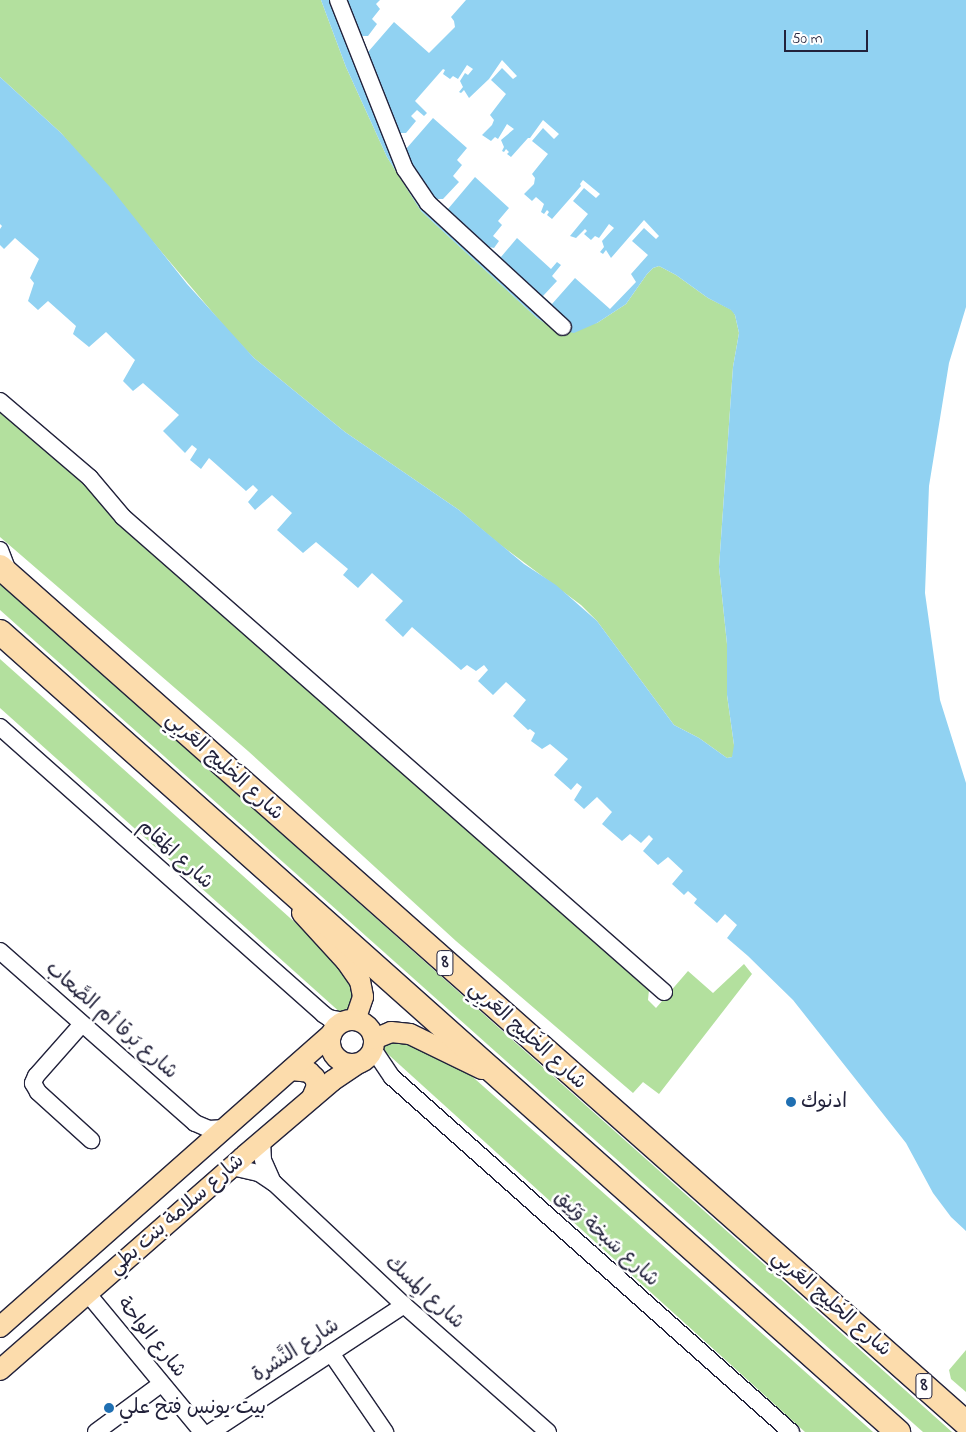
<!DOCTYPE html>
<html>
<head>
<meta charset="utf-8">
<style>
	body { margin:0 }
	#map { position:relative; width:966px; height:1432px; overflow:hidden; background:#fff; font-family:"Indie Flower","Playpen Sans Arabic",sans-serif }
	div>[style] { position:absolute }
	.green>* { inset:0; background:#b3e09e }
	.water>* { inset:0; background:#91d2f2 }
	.pier>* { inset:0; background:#fff }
	.roads { filter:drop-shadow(1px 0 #22223b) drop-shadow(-1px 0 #22223b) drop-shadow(0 1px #22223b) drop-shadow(0 -1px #22223b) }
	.minor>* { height:16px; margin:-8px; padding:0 8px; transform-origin:8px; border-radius:8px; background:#fff }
	.major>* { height:20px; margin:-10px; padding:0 10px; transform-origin:10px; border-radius:10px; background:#fcdcac }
	.major>.ring { margin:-10px; padding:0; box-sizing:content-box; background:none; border:20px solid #fcdcac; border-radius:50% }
	.highway>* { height:24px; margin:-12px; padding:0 12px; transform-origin:12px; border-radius:12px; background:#fcdcac }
	.dots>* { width:14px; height:14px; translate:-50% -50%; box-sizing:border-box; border:2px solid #fff; border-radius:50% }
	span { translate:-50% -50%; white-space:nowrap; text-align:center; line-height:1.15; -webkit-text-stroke:5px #fff; paint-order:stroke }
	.shield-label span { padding:1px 4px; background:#fff; border:1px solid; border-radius:4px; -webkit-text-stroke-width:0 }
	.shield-label { font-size:19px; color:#22223b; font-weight:700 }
	.street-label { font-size:20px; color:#22223b }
	.poi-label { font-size:20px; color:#22223b }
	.left { translate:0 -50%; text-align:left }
	.scale { position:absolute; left:784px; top:30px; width:84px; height:22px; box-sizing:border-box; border:2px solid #22223b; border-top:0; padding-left:6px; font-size:15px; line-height:18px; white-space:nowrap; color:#22223b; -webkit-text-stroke:4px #fff; paint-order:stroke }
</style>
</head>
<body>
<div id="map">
	<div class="green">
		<div style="clip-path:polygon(0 0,321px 0,346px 67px,387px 157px,421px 211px,537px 318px,554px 329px,597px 323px,626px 304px,647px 274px,653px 268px,659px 266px,676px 275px,708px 298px,732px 310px,735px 315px,739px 333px,733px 367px,719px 567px,727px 644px,727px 695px,734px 745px,734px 754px,732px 757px,727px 758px,699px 738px,674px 725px,597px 621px,581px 605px,498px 543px,459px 510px,345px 432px,254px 358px,230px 333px,61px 133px,0 77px)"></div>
		<div style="clip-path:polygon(0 407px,85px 480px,142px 544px,302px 685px,378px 746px,649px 990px,648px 1000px,656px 1008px,688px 971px,713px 993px,744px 964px,752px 974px,659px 1094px,643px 1082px,633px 1093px,456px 941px,248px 751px,0 537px)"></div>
		<div style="clip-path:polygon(0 583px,849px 1340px,952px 1432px,923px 1432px,569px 1117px,0 610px)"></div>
		<div style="clip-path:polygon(0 659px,346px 968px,356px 999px,342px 1014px,0 708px)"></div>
		<div style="clip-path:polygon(391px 1035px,466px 1071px,873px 1432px,805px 1432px,380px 1047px)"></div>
		<div style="clip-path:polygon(966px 1350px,966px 1392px,951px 1379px,949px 1370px)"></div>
	</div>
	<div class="water">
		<div style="clip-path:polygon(321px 0,966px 0,966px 307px,949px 363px,929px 486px,925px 593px,940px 700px,966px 783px,966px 1231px,951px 1217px,933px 1193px,906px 1143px,793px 1000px,748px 956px,727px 938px,737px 925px,725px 914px,717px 923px,694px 903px,697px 899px,688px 891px,684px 895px,672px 884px,683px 871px,668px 857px,658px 865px,643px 851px,653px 839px,649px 835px,641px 843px,630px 834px,622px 841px,602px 824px,612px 812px,597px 797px,584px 809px,574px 800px,582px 787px,577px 783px,571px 790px,554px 775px,568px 759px,550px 744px,542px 749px,531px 741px,535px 733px,530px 729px,528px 730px,513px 716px,526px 700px,506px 682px,493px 695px,478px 681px,488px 670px,484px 665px,476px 671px,467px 665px,461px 670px,412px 627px,403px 637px,385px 620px,403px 601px,372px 573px,358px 588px,343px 575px,348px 569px,316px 542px,303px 553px,277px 530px,292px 513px,272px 495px,255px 510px,248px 502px,258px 490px,253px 485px,246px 491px,209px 458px,201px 469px,190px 460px,197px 449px,192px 445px,185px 453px,163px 431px,179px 415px,143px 383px,133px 391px,123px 381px,135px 360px,106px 332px,89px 347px,73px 334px,76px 326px,48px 301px,38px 310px,28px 301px,34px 283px,30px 278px,39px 259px,15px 238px,4px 249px,0 245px,0 229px,2px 226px,0 224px,0 77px,61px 133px,110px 187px,187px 284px,254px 358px,345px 432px,459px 510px,524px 564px,556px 585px,597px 621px,674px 725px,699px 738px,727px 758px,732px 757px,734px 745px,727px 695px,727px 644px,719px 567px,733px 367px,739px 333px,735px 315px,731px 310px,708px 298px,676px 275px,659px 266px,653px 268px,647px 274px,626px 304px,597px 323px,574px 333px,554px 329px,537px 318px,421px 211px,387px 157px,346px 67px)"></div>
	</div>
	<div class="pier">
		<div style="clip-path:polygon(380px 0,466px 0,451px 17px,454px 21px,455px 27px,429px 53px,394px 22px,368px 52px,362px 36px,368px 36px,377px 24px,372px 19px,380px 9px,376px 4px)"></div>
		<div style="clip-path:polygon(502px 60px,517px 76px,513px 79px,502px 68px,491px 80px,506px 94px,490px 115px,494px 120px,492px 125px,482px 135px,491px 141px,495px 137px,498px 139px,507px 124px,514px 129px,501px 140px,504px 147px,502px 151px,504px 152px,506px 149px,509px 152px,507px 154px,511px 157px,528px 138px,530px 138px,543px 120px,559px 134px,554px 139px,543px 128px,532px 141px,548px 154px,532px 174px,535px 178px,534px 184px,524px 194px,532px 201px,536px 197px,544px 204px,541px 212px,544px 214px,547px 210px,549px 212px,547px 215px,552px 219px,581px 186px,580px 184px,583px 180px,600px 194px,596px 198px,584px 188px,573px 201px,588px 214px,570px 236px,576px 238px,585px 229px,587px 231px,584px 234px,591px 240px,595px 236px,599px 238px,609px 224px,614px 228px,602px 241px,604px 247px,600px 252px,603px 254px,606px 250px,611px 258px,644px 220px,659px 236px,656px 239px,644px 228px,632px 241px,648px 255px,631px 274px,636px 282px,610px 309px,575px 278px,552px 304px,543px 296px,557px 281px,552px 276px,561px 265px,557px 262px,551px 269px,517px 238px,501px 257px,489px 247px,494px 248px,499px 241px,493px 236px,502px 225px,498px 221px,509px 208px,475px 177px,448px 209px,436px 199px,443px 199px,459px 182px,453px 176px,462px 165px,457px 160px,467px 148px,433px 118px,406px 149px,399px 133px,406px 133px,416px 121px,411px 116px,417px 110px,424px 116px,427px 113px,415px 101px,443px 69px,445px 70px,443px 74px,450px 79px,453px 76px,458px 79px,467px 65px,473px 69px,468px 75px,465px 73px,460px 81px,463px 87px,459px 92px,461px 93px,464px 90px,469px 98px,489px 79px)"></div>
	</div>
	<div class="roads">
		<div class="minor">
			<div style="left:338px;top:0;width:182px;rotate:68.4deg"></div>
			<div style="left:405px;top:169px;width:41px;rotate:55.9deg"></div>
			<div style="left:428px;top:203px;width:183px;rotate:42.6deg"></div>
			<div style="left:0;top:401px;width:118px;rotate:40.5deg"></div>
			<div style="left:90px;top:478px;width:51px;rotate:49.8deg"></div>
			<div style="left:123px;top:517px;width:720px;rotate:41.28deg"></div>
			<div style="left:0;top:550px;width:26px;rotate:69deg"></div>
			<div style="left:0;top:727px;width:432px;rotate:41.6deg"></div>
			<div style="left:323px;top:1014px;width:7px;rotate:34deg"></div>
			<div style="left:329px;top:1018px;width:16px;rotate:11deg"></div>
			<div style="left:0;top:951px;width:260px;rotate:41.4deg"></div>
			<div style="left:195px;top:1123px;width:15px;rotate:23deg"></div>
			<div style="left:209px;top:1129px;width:16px;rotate:-4deg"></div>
			<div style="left:82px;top:1024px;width:69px;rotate:131.5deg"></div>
			<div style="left:36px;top:1076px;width:8px;rotate:113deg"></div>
			<div style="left:33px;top:1083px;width:10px;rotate:61deg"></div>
			<div style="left:38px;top:1092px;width:72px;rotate:42.2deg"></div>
			<div style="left:373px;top:1049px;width:34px;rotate:56deg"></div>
			<div style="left:392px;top:1077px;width:534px;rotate:41.66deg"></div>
			<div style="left:262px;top:1141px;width:19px;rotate:87deg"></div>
			<div style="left:263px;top:1160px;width:24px;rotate:66deg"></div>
			<div style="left:232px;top:1167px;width:28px;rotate:13deg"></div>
			<div style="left:259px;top:1173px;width:18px;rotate:34deg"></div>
			<div style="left:274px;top:1183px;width:178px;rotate:43.2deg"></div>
			<div style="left:404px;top:1305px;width:192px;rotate:41.4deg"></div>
			<div style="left:88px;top:1294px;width:179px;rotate:50.4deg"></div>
			<div style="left:331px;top:1353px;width:96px;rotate:55.6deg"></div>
			<div style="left:96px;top:1432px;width:81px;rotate:-36.4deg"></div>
			<div style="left:211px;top:1432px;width:231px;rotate:-33.3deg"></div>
		</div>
		<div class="major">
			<div style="left:302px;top:913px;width:65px;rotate:47.5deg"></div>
			<div style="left:346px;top:961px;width:24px;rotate:55deg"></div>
			<div style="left:360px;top:981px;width:16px;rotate:79deg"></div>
			<div style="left:363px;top:997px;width:24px;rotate:109deg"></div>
			<div class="ring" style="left:330px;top:1020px;width:24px;height:24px"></div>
			<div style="left:374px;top:1039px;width:18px;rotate:-22deg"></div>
			<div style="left:391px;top:1032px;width:19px;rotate:6deg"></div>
			<div style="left:410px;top:1034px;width:80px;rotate:25.9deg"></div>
			<div style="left:291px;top:1070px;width:18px;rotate:6deg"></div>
			<div style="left:309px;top:1072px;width:8px;rotate:45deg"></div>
			<div style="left:315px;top:1078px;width:8px;rotate:76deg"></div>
			<div style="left:317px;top:1086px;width:13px;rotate:113deg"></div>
			<div style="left:0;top:1327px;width:442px;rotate:-41.5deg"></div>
			<div style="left:0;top:1370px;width:322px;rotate:-41.2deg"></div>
			<div style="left:242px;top:1158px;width:118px;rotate:-40.5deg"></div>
			<div style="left:332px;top:1081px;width:30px;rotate:-34deg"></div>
		</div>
		<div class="highway">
			<div style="left:0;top:567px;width:1291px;rotate:41.55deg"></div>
			<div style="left:0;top:632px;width:1203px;rotate:41.7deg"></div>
		</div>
	</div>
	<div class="dots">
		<div style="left:791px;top:1102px;background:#1f6fb2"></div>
		<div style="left:109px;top:1408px;background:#1f6fb2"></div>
	</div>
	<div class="shield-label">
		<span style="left:445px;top:963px">8</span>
		<span style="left:924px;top:1386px">8</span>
	</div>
	<div class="street-label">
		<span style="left:224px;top:767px;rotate:42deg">شارع الخَلِيج العَربِي</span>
		<span style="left:175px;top:855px;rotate:42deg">شارع المَقام</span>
		<span style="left:111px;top:1021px;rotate:41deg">شارع بَرقا أم الصَّعاب</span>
		<span style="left:527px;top:1036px;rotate:42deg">شارع الخَلِيج العَربِي</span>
		<span style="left:177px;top:1215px;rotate:-41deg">شارع سلامة بنت بطي</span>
		<span style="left:606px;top:1239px;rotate:42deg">شارع سَبخة وَثِيق</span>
		<span style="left:424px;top:1293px;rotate:42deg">شارع المِسك</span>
		<span style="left:831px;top:1304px;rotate:41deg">شارع الخَلِيج العَربِي</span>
		<span style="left:151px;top:1338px;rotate:51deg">شارع الواحة</span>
		<span style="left:296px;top:1351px;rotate:-33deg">شارع النَّشرة</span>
	</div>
	<div class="poi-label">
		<span class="left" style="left:801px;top:1102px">ادنوك</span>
		<span class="left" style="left:119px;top:1408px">بيت يونس فتح علي</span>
	</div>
	<div class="scale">50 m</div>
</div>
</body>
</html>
